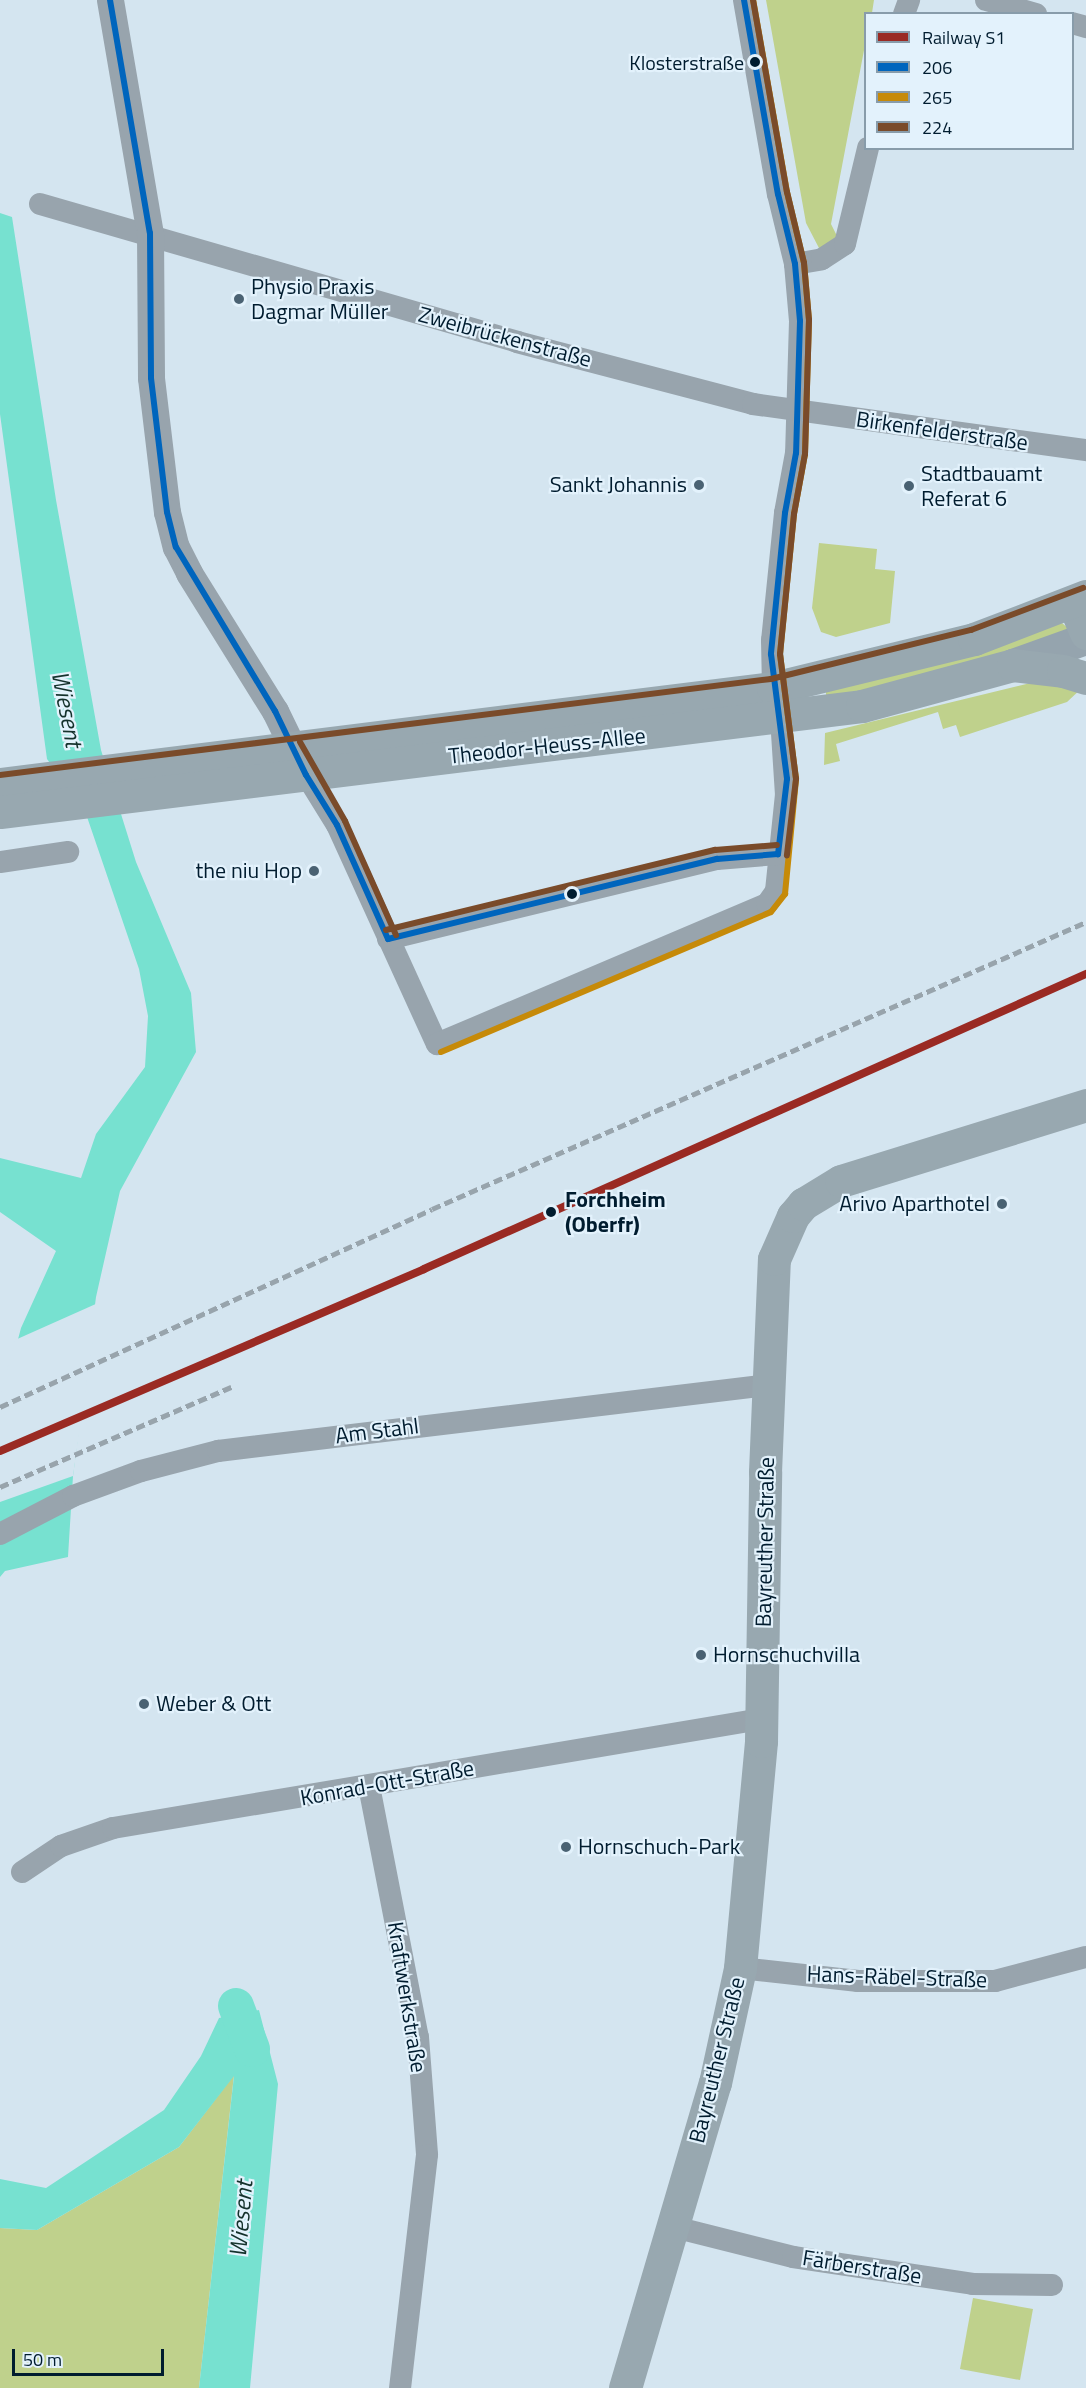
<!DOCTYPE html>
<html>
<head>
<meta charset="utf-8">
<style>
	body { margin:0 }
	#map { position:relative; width:1086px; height:2388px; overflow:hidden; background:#d4e5f0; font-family:"Titillium Web",sans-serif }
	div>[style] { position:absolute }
	.green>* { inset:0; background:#bfd18c }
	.water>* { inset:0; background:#77e1d0 }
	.pier>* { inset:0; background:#d4e5f0 }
	.river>* { height:36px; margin:-18px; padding:0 18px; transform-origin:18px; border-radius:18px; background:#77e1d0 }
	.minor>* { height:22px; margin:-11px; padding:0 11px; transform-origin:11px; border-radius:11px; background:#98a4ad }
	.tertiary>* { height:27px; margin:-13.5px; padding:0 13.5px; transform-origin:13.5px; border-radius:13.5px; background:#98a4ad }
	.secondary>* { height:32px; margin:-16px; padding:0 16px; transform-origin:16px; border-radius:16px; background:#95a4ae }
	.primary>* { height:33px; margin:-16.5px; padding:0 16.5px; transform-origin:16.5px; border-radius:16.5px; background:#98a8b0 }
	.rail>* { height:4.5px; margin-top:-2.25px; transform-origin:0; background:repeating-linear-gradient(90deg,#98a4ac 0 9px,transparent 0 13.5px) }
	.bus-1>* { height:6px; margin:-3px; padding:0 3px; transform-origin:3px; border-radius:3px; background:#0065bd }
	.bus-2>* { height:6px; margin:-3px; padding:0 3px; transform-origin:3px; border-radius:3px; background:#c68a09 }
	.bus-3>* { height:6px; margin:-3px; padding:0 3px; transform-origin:3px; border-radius:3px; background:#7a4b2a }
	.rail-1>* { height:8px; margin:-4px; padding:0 4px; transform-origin:4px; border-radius:4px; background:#9a2a23 }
	.dots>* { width:16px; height:16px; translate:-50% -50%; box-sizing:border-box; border:3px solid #e3f2fc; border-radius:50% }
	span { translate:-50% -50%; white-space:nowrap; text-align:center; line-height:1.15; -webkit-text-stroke:4.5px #e3f2fc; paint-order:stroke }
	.bus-label { font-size:20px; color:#001c2f }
	.right { translate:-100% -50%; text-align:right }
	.poi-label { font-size:22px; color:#001c2f }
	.left { translate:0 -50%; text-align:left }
	.street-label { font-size:22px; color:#001c2f }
	.stop-label { font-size:22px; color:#001c2f; font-weight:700 }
	.water-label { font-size:24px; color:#14322c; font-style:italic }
	.legend { position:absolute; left:864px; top:12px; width:210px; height:138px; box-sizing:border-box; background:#e3f2fc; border:2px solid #889caa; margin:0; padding:8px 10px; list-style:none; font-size:18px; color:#001c2f }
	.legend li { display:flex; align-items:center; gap:12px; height:30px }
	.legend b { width:30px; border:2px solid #889caa }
	.scale { position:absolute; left:12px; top:2349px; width:152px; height:27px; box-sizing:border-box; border:3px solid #001c2f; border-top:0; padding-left:8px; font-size:18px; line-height:21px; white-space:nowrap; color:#001c2f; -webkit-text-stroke:4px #e3f2fc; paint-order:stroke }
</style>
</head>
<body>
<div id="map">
	<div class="green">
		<div style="clip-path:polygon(766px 0,874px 0,872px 13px,866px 14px,865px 45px,831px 224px,838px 238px,820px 250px,806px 223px)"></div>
		<div style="clip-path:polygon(819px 543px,877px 549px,875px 569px,895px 571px,890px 623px,836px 637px,821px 632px,812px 608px)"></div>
		<div style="clip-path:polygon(1062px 623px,1069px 629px,1009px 654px,826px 702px,826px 689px)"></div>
		<div style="clip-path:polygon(1043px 680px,1083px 687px,1067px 702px,960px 737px,956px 725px,943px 729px,938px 712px,836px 744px,840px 761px,824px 765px,825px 733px)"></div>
		<div style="clip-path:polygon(234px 2075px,199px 2388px,0 2388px,0 2228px,37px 2230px,179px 2147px)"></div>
		<div style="clip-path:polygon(973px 2298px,1033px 2309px,1020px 2380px,960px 2369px)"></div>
	</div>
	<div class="water">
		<div style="clip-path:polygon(0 213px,12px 217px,56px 500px,101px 750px,136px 862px,191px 993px,196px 1052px,120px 1191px,96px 1297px,73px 1476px,68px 1557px,5px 1571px,0 1577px,0 1407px,21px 1328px,56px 1251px,0 1212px,0 1158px,81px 1178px,96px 1134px,145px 1067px,148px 1016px,139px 969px,85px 811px,47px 759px,0 414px)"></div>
		<div style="clip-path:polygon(259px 2010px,278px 2084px,250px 2388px,199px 2388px,234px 2076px,179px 2147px,37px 2230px,0 2228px,0 2179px,46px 2188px,164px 2110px,201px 2056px,219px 2018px)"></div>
	</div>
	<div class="pier">
		<div style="clip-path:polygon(98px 1303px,73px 1476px,0 1502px,0 1396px,15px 1340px)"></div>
	</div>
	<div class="river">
		<div style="left:236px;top:2006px;width:46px;rotate:69.6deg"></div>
	</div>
	<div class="minor">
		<div style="left:744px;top:0;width:197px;rotate:80.1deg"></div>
		<div style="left:778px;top:194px;width:72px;rotate:76.3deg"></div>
		<div style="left:795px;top:264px;width:57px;rotate:85deg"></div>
		<div style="left:800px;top:321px;width:132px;rotate:91.7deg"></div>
		<div style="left:796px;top:453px;width:61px;rotate:100.4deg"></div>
		<div style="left:785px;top:513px;width:128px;rotate:95.8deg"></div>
		<div style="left:772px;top:640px;width:48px;rotate:88.8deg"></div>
		<div style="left:986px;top:0;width:52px;rotate:15.6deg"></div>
		<div style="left:904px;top:14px;width:15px;rotate:-70deg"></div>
		<div style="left:1072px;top:23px;width:15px;rotate:16deg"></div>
		<div style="left:40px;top:204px;width:497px;rotate:16.1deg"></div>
		<div style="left:517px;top:342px;width:244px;rotate:14.7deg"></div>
		<div style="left:753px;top:404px;width:336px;rotate:7.9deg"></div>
		<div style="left:795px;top:264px;width:27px;rotate:-10deg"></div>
		<div style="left:822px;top:259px;width:27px;rotate:-33deg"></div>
		<div style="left:845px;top:244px;width:99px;rotate:-76.5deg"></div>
		<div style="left:306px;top:775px;width:59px;rotate:58.2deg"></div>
		<div style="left:337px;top:825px;width:241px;rotate:65.5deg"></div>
		<div style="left:437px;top:1044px;width:358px;rotate:-23deg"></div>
		<div style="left:767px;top:904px;width:16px;rotate:-55deg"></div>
		<div style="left:776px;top:891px;width:97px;rotate:-84.1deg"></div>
		<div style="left:786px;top:795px;width:78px;rotate:-93.7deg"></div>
		<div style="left:0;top:862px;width:69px;rotate:-8.4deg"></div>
		<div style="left:388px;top:939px;width:339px;rotate:-13.7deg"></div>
		<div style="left:717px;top:859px;width:61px;rotate:-4.7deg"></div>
		<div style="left:0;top:1534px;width:82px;rotate:-27.5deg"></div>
		<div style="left:73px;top:1496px;width:72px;rotate:-20.2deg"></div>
		<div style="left:141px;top:1471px;width:80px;rotate:-14.6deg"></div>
		<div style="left:218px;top:1451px;width:554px;rotate:-6.84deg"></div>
		<div style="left:369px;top:1786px;width:256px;rotate:79deg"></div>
		<div style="left:418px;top:2037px;width:118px;rotate:85.6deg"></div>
		<div style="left:427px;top:2155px;width:235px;rotate:96.6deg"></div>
		<div style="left:22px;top:1872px;width:47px;rotate:-33.7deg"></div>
		<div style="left:61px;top:1846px;width:55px;rotate:-19.1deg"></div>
		<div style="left:113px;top:1828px;width:657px;rotate:-9.55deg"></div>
		<div style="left:740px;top:1968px;width:119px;rotate:6.3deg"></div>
		<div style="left:858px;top:1981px;width:137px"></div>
		<div style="left:995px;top:1981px;width:94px;rotate:-14.8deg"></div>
		<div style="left:674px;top:2227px;width:123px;rotate:14.1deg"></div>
		<div style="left:793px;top:2257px;width:182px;rotate:8.5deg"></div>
		<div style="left:973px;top:2284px;width:79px;rotate:0.7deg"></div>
	</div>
	<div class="tertiary">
		<div style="left:110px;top:0;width:236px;rotate:80.3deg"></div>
		<div style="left:150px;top:233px;width:145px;rotate:89.6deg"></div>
		<div style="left:151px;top:378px;width:135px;rotate:83.2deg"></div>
		<div style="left:167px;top:512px;width:36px;rotate:76deg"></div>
		<div style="left:176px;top:547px;width:29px;rotate:63deg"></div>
		<div style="left:189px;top:573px;width:163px;rotate:58.1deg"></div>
		<div style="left:275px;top:711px;width:39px;rotate:64deg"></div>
	</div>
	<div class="secondary">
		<div style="left:1013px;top:665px;width:77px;rotate:-19.6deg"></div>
	</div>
	<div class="primary">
		<div style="left:1073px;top:602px;width:34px;rotate:67deg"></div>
		<div style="left:0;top:784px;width:779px;rotate:-7.08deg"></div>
		<div style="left:773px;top:688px;width:207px;rotate:-13.7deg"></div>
		<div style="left:974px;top:639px;width:120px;rotate:-21deg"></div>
		<div style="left:0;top:812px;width:868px;rotate:-7.01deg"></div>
		<div style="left:862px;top:706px;width:156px;rotate:-15.2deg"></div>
		<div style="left:1013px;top:665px;width:50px;rotate:6.8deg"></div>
		<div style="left:1063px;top:671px;width:24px;rotate:17deg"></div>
		<div style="left:625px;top:2388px;width:318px;rotate:-73.6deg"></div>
		<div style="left:715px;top:2083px;width:118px;rotate:-77.7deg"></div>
		<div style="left:740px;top:1968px;width:228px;rotate:-84.7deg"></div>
		<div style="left:761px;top:1741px;width:269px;rotate:-89.1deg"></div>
		<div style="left:765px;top:1472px;width:213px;rotate:-87.6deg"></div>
		<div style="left:774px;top:1259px;width:47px;rotate:-66.2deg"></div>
		<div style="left:793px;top:1216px;width:16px;rotate:-50deg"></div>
		<div style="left:803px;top:1204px;width:44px;rotate:-31.2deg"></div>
		<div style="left:841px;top:1181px;width:257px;rotate:-17.2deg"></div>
	</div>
	<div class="rail">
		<div style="left:0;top:1407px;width:475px;rotate:-24.6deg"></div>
		<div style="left:432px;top:1209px;width:714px;rotate:-23.69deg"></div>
		<div style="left:0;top:1487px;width:252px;rotate:-23.4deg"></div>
	</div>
	<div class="bus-1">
		<div style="left:110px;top:0;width:236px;rotate:80.3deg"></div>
		<div style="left:150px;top:233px;width:145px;rotate:89.6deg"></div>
		<div style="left:151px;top:378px;width:135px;rotate:83.2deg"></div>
		<div style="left:167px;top:512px;width:36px;rotate:76deg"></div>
		<div style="left:176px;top:547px;width:192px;rotate:58.9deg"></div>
		<div style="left:275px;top:711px;width:71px;rotate:64.2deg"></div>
		<div style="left:306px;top:775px;width:59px;rotate:58.2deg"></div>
		<div style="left:337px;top:825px;width:125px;rotate:65.9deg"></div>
		<div style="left:744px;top:0;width:197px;rotate:80.1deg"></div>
		<div style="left:778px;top:194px;width:72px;rotate:76.3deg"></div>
		<div style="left:795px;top:264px;width:57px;rotate:85deg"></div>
		<div style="left:800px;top:321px;width:132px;rotate:91.7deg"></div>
		<div style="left:796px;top:453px;width:61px;rotate:100.4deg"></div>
		<div style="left:785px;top:513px;width:142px;rotate:95.7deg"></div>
		<div style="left:771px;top:654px;width:126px;rotate:82.7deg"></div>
		<div style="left:787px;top:779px;width:76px;rotate:96.8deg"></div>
		<div style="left:388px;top:939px;width:339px;rotate:-13.7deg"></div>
		<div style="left:717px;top:859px;width:61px;rotate:-4.7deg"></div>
	</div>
	<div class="bus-2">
		<div style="left:441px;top:1052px;width:358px;rotate:-23deg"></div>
		<div style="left:771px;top:912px;width:23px;rotate:-52deg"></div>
		<div style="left:785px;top:894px;width:116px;rotate:-84.5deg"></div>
		<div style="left:796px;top:779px;width:126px;rotate:-97.3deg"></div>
		<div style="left:780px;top:654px;width:141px;rotate:-84.3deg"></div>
		<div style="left:794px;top:514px;width:61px;rotate:-79.6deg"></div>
		<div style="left:805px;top:454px;width:134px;rotate:-88.3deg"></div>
		<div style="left:809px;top:320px;width:57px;rotate:-95deg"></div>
		<div style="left:804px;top:263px;width:73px;rotate:-103.5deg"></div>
		<div style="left:787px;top:192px;width:195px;rotate:-100deg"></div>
	</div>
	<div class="bus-3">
		<div style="left:753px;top:0;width:195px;rotate:80deg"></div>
		<div style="left:787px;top:192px;width:73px;rotate:76.5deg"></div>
		<div style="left:804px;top:263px;width:57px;rotate:85deg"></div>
		<div style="left:809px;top:320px;width:134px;rotate:91.7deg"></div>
		<div style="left:805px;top:454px;width:61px;rotate:100.4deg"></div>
		<div style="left:794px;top:514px;width:141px;rotate:95.7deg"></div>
		<div style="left:780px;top:654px;width:126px;rotate:82.7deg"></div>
		<div style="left:796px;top:779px;width:77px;rotate:96.8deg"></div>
		<div style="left:300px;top:742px;width:91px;rotate:60.3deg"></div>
		<div style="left:345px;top:821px;width:125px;rotate:65.9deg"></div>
		<div style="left:0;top:775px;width:777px;rotate:-7.1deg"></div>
		<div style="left:771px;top:679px;width:206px;rotate:-13.8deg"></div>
		<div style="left:971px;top:630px;width:120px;rotate:-20.6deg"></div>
		<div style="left:386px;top:930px;width:339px;rotate:-13.7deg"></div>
		<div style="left:715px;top:850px;width:62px;rotate:-4.6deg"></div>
	</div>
	<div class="rail-1">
		<div style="left:0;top:1451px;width:461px;rotate:-23.2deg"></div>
		<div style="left:424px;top:1269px;width:725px;rotate:-24.02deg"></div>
	</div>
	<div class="dots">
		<div style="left:755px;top:62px;background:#001c2f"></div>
		<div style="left:239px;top:299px;background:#4a6273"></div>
		<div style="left:699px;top:485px;background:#4a6273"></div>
		<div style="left:909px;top:486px;background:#4a6273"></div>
		<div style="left:314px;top:871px;background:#4a6273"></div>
		<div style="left:572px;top:894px;background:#001c2f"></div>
		<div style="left:1002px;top:1204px;background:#4a6273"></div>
		<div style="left:551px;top:1212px;background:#001c2f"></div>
		<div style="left:701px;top:1655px;background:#4a6273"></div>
		<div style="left:144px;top:1704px;background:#4a6273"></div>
		<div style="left:566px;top:1847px;background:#4a6273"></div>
	</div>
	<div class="bus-label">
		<span class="right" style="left:744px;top:62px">Klosterstraße</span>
	</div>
	<div class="poi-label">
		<span class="left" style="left:251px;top:299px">Physio Praxis<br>Dagmar Müller</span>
		<span class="left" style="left:921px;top:486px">Stadtbauamt<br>Referat 6</span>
		<span class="right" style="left:687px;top:485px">Sankt Johannis</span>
		<span class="right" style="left:302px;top:871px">the niu Hop</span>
		<span class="right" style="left:990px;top:1204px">Arivo Aparthotel</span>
		<span class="left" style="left:713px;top:1655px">Hornschuchvilla</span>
		<span class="left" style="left:156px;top:1704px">Weber &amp; Ott</span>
		<span class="left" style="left:578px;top:1847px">Hornschuch-Park</span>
	</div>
	<div class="street-label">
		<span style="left:505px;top:337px;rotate:15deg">Zweibrückenstraße</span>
		<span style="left:942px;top:431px;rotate:8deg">Birkenfelderstraße</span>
		<span style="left:547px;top:746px;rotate:-6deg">Theodor-Heuss-Allee</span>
		<span style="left:377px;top:1431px;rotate:-7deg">Am Stahl</span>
		<span style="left:765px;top:1542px;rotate:-89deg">Bayreuther Straße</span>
		<span style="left:387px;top:1783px;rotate:-10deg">Konrad-Ott-Straße</span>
		<span style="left:897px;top:1977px;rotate:2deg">Hans-Räbel-Straße</span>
		<span style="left:407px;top:1997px;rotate:81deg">Kraftwerkstraße</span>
		<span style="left:717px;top:2060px;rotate:-76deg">Bayreuther Straße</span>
		<span style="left:862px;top:2267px;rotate:9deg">Färberstraße</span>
	</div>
	<div class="stop-label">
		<span class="left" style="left:565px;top:1212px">Forchheim<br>(Oberfr)</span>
	</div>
	<div class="water-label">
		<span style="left:67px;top:709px;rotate:79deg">Wiesent</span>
		<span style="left:241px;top:2219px;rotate:-85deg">Wiesent</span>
	</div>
	<ul class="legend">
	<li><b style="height:8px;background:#9a2a23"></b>Railway S1</li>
	<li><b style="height:8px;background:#0065bd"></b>206</li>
	<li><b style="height:8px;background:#c68a09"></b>265</li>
	<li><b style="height:8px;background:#7a4b2a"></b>224</li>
	</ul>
	<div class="scale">50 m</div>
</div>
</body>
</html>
